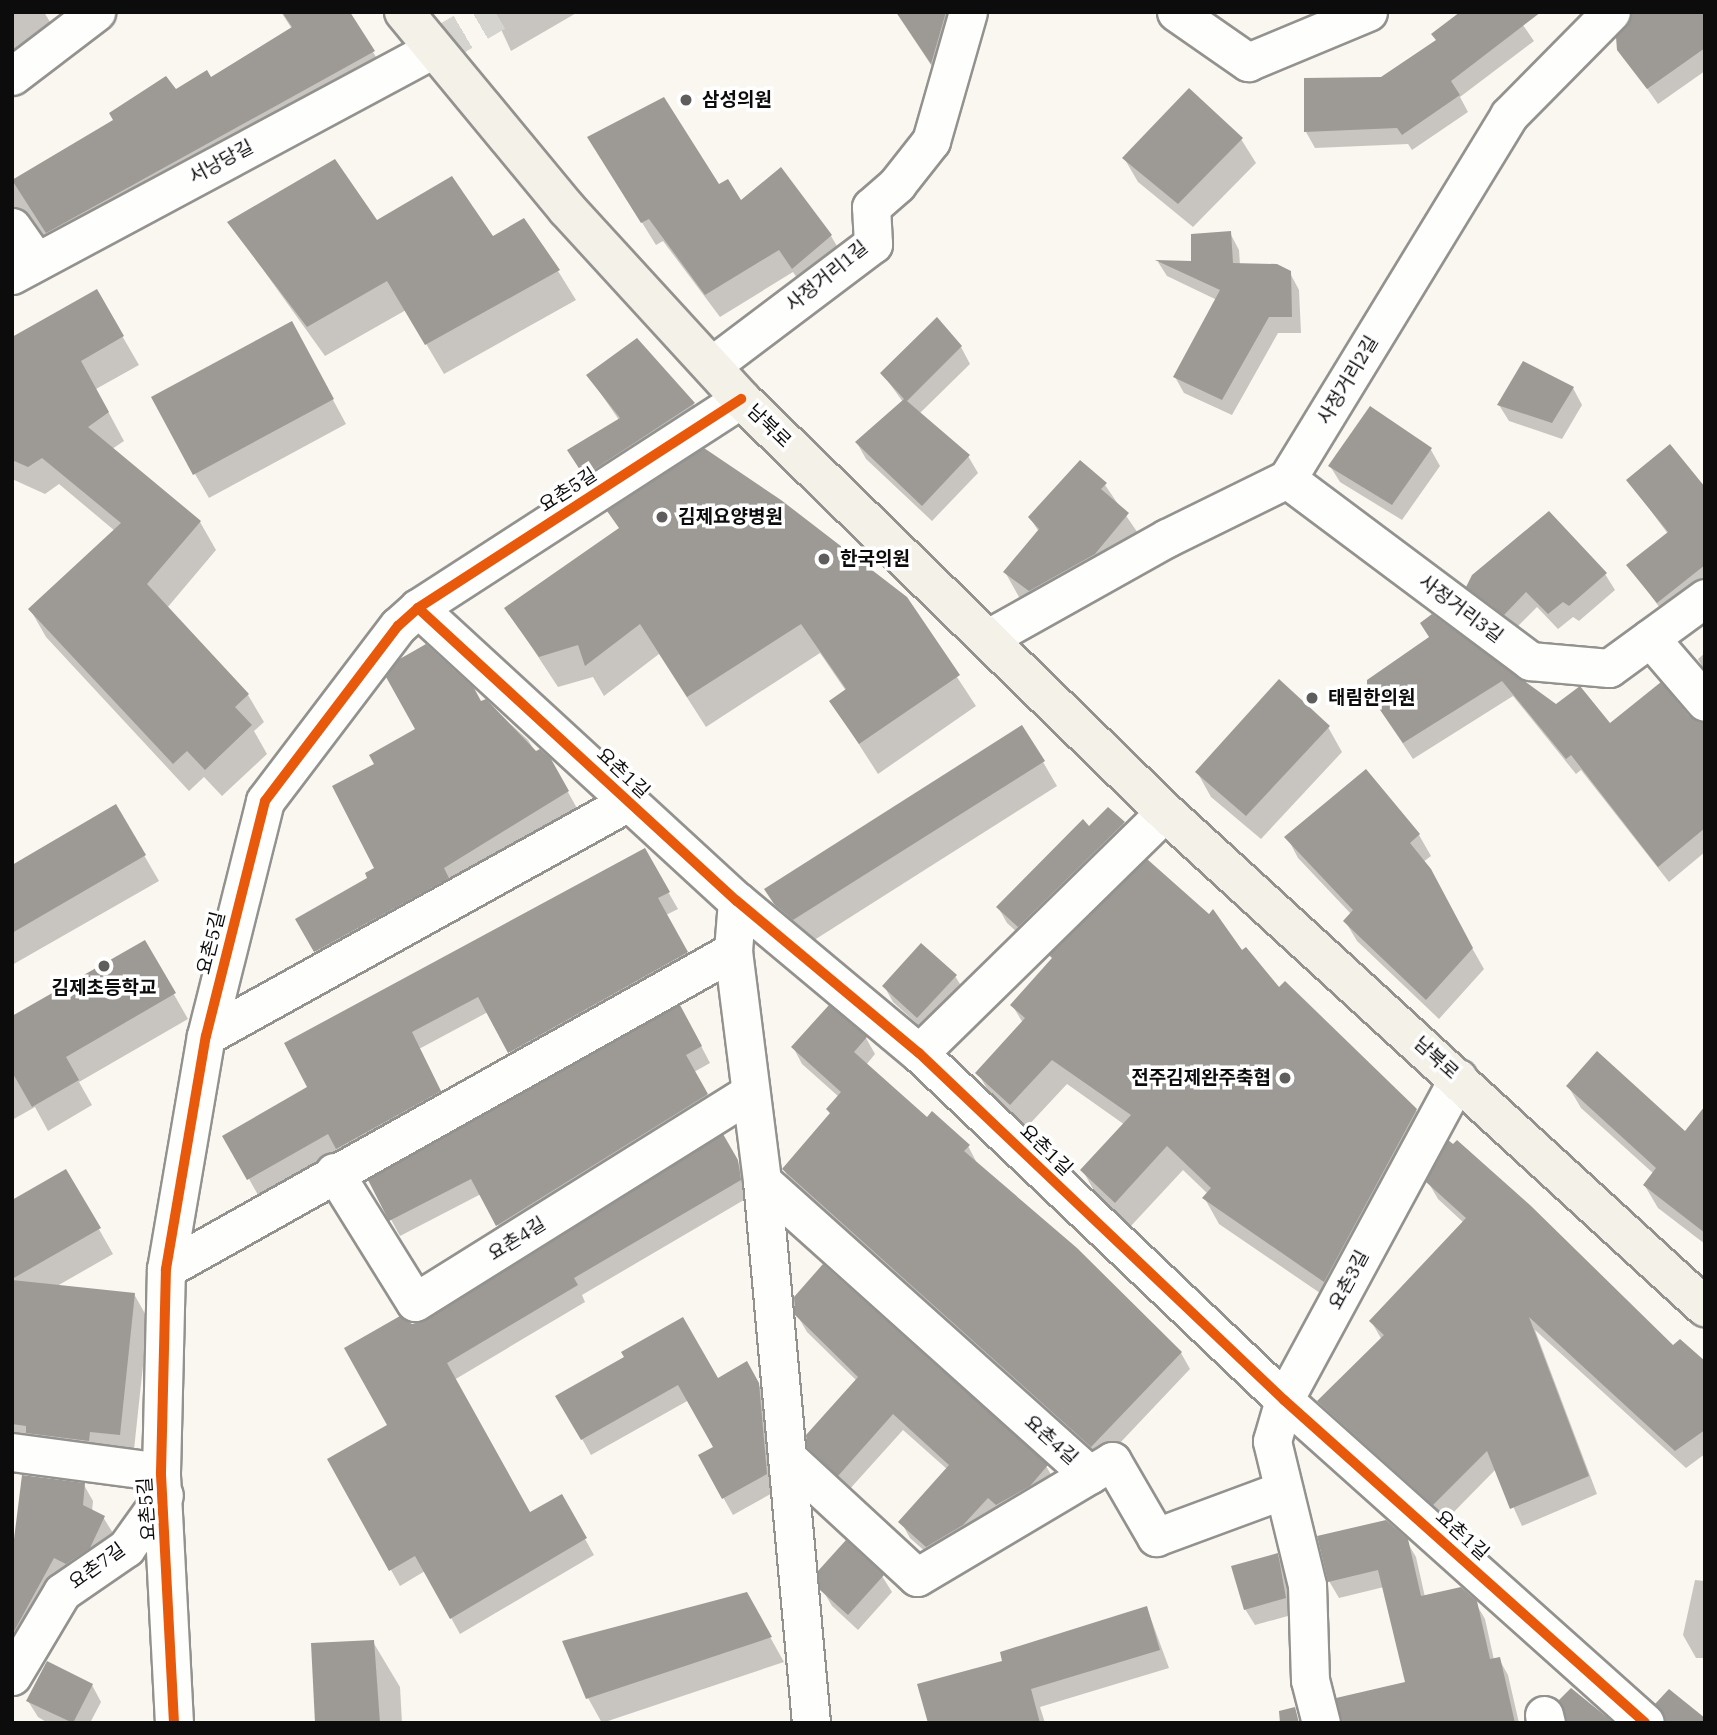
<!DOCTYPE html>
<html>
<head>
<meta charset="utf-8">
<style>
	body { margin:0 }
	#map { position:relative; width:1717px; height:1735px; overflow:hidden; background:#faf7f0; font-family:"IBM Plex Serif","Noto Sans KR",serif }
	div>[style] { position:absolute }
	.shadow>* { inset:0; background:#0003 }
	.building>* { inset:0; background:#9d9a96 }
	.street-tunnel>* { height:37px; margin-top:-18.5px; transform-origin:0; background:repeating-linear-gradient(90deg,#d6d4ce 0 37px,transparent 0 55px) }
	.roads { filter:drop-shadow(2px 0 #93928f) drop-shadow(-2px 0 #93928f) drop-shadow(0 2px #93928f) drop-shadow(0 -2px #93928f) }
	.street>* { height:37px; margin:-18.5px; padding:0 18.5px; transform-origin:18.5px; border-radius:18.5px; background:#fefefd }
	.secondary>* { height:38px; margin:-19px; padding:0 19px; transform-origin:19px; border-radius:19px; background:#f4f1e8 }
	.cycleway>* { height:10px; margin:-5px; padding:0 5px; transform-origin:5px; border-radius:5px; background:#e8590c }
	.dots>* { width:19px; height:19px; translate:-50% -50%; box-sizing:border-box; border:4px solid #fff; border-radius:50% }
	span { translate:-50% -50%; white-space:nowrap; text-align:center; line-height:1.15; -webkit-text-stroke:7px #fff; paint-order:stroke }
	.poi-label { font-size:19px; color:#0c0c0c; font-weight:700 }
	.left { translate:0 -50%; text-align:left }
	.right { translate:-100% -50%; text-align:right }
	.street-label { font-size:19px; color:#0c0c0c }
	.frame { position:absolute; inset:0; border:14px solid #0c0c0c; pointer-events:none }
</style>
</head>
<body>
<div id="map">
	<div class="shadow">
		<div style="clip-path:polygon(12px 12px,44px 12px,64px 45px,12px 82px)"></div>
		<div style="clip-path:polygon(281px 12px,348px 12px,386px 73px,47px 242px,35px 229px,12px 231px,12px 182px,116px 120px,210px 79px,292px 29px)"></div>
		<div style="clip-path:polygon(493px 12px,578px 12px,511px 51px)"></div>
		<div style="clip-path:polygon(896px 12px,974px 12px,945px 86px)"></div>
		<div style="clip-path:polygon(1514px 12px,1534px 41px,1460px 97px,1468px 112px,1412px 150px,1408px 144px,1315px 148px,1306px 132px,1382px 79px)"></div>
		<div style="clip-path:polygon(1705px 12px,1705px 71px,1658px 104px,1619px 49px,1633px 14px)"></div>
		<div style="clip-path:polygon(1241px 139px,1256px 163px,1193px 227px,1138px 182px,1124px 158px)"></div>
		<div style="clip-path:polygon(603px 160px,718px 187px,741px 203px,831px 236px,844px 258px,806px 291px,793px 272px,720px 317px,663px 241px,656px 245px)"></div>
		<div style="clip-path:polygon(229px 222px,377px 222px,492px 238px,558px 271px,576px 300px,444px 374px,406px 310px,325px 356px)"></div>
		<div style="clip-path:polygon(1230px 233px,1239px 250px,1240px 265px,1290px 273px,1299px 290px,1301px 333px,1278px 333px,1232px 415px,1184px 393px,1175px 377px,1217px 300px,1167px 276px,1158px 262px,1193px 263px)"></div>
		<div style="clip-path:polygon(96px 291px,139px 365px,96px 389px,124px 441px,112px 449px,200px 522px,216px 550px,167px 608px,248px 695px,264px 722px,254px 731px,267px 754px,222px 796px,204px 777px,189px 791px,46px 637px,30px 609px,115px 531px,59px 484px,45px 494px,12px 479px,12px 339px)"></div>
		<div style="clip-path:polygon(637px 340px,694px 405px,708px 429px,599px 499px,569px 451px,619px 420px,588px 375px)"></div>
		<div style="clip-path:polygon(961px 347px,970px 364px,919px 414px,968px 456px,978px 473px,932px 521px,866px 459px,857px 443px,903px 402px,882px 373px)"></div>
		<div style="clip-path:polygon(305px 348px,346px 424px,209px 498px,195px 474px)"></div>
		<div style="clip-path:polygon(1573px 388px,1582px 405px,1562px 439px,1509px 421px,1499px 405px)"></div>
		<div style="clip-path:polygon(1370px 408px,1431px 450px,1440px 466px,1402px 520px,1340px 482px,1330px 466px)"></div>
		<div style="clip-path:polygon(1628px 480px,1705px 490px,1705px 589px,1668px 619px,1629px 566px,1668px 534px)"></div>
		<div style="clip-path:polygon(1105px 485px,1142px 539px,1044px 615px,1019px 597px,1005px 572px,1039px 532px,1030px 518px)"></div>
		<div style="clip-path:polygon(1605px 574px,1615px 590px,1579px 621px,1573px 617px,1558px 629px,1537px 607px,1514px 630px,1477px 603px,1468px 587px)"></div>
		<div style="clip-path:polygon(905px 598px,976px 706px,878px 774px,831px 701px,846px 691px,820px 653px,706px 727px,659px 654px,604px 696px,593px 677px,558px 687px,506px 608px)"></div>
		<div style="clip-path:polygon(1430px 638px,1556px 707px,1609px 726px,1660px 685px,1697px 723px,1705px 722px,1705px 852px,1669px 882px,1581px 770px,1576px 774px,1513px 696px,1413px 759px,1379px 708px)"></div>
		<div style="clip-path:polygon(1705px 653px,1705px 671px,1698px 659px)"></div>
		<div style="clip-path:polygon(485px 701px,528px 740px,536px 753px,550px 760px,578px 810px,326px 970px,298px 919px,370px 878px,377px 868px,376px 764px,417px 730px)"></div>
		<div style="clip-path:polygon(1328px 727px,1342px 752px,1261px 839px,1211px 797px,1197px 772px)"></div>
		<div style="clip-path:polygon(1043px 762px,1057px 786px,808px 944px,780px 914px,766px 889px)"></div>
		<div style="clip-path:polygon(1365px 772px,1419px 835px,1431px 856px,1423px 862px,1484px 969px,1439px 1019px,1357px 941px,1345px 921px,1352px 915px,1298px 858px,1287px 837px)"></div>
		<div style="clip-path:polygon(116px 807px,159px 881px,12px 965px,12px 867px)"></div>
		<div style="clip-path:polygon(1123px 823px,1133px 839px,1028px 942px,1007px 923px,998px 907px,1089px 828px)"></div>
		<div style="clip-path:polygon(644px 850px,678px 909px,666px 915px,696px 969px,519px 1068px,488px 1012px,419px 1049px,449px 1108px,347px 1165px,338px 1149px,258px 1195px,225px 1136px,310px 1088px)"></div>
		<div style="clip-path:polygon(144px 942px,188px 1019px,79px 1082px,92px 1105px,48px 1131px,35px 1107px,12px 1120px,12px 1018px)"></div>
		<div style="clip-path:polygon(1241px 953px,1416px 1110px,1430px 1136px,1339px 1306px,1219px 1224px,1205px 1199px,1208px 1194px,1183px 1170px,1130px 1227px,1097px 1196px,1083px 1171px,1125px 1125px,1067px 1084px,1025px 1129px,992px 1098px,978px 1073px,1023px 1023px,1012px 1005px)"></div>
		<div style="clip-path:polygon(955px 976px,965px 992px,927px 1033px,893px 1002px,884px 986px)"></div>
		<div style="clip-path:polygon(689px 1023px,710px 1063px,694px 1072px,716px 1111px,507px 1242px,481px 1194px,400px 1236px,370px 1181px)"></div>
		<div style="clip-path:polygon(866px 1038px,875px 1054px,866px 1065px,927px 1119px,968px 1146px,977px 1163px,1181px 1353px,1190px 1369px,1101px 1463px,793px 1186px,784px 1170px,831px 1115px,828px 1110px,839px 1097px,802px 1064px,793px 1047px)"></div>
		<div style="clip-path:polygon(1568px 1086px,1685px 1133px,1705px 1109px,1705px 1244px,1658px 1208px,1645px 1186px,1654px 1174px,1581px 1108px)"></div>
		<div style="clip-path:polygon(723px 1137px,747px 1179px,749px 1197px,582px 1295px,585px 1302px,454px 1380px,529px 1514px,561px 1496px,594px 1555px,460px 1634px,425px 1571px,400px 1586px,329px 1459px,389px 1425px,412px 1326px,427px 1321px)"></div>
		<div style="clip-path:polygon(66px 1171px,113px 1254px,57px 1286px,134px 1294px,148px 1319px,133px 1459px,12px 1447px,12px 1202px)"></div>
		<div style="clip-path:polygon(1428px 1182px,1673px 1347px,1705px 1363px,1705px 1454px,1686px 1468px,1535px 1330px,1597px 1494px,1522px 1526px,1496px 1469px,1444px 1522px,1329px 1419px,1319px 1401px,1382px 1340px,1371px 1321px,1464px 1223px,1438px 1199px)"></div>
		<div style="clip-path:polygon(797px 1315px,1046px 1466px,1056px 1483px,937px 1562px,910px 1538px,901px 1522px,948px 1470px,903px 1430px,848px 1491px,819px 1464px,809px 1447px,857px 1381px,807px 1332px)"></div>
		<div style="clip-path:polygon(627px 1358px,717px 1380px,746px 1364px,768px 1401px,776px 1491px,733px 1515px,700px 1456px,716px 1447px,689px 1400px,591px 1455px,558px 1396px)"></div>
		<div style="clip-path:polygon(84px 1485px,93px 1501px,92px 1512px,103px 1517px,113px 1533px,98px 1564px,12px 1666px,12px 1557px)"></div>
		<div style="clip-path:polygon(1406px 1540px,1416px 1557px,1425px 1597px,1475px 1602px,1485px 1619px,1494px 1660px,1499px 1659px,1508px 1675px,1519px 1723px,1342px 1723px,1407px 1683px,1384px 1587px,1339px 1598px,1329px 1581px)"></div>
		<div style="clip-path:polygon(1277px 1555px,1286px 1571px,1295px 1614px,1255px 1625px,1245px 1609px)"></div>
		<div style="clip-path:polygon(882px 1576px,892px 1592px,858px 1630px,832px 1606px,822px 1589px)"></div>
		<div style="clip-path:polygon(1695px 1580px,1705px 1581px,1705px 1658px,1696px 1658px,1683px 1635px)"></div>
		<div style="clip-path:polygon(746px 1594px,784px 1662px,602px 1723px,588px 1698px)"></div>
		<div style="clip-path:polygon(1147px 1608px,1169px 1668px,1040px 1707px,1045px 1723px,930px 1723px,1004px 1662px)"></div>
		<div style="clip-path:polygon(373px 1642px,400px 1687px,402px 1723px,316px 1723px)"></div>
		<div style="clip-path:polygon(92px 1685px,101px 1702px,90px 1723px,48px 1723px,38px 1717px,28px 1701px)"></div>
	</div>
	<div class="building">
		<div style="clip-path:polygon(282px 12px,350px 12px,375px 51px,46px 233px,12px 180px,113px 120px,109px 113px,166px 76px,176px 89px,207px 70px,211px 77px,292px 27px)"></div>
		<div style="clip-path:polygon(896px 12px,946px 12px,931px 64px)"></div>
		<div style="clip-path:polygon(1460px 12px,1541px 12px,1451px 81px,1460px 95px,1402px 135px,1397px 128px,1304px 132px,1304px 78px,1381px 77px,1436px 40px,1431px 34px)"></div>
		<div style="clip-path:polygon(1705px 12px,1705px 48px,1647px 89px,1617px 50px,1616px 37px,1631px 13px)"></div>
		<div style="clip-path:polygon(1189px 88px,1243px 138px,1178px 204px,1122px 158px)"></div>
		<div style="clip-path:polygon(664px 97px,719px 184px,728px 179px,741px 200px,781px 167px,832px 235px,792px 269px,779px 250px,705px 295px,649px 219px,641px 223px,587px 137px)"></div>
		<div style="clip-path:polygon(335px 159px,377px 220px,452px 176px,493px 236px,524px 218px,560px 270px,425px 345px,387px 281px,307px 327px,227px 222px)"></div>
		<div style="clip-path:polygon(1231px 231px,1233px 263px,1277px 264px,1291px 271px,1292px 317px,1269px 317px,1222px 400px,1173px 377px,1220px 290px,1155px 260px,1191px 261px,1191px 234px)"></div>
		<div style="clip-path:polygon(97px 289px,124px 336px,81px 361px,109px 412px,88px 427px,201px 521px,147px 584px,249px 694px,235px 707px,252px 725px,205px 770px,187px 751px,173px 764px,28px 609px,121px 523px,42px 458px,28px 467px,12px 460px,12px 337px)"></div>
		<div style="clip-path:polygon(937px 317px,962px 346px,907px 401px,970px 455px,922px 506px,855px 442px,904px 399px,880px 373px)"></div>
		<div style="clip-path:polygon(292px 321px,334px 399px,193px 475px,151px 397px)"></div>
		<div style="clip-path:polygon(637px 338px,695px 403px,584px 476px,567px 450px,620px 418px,586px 375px)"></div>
		<div style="clip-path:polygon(1523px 361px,1574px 387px,1552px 423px,1497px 405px)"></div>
		<div style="clip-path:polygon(1370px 406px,1432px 448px,1392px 505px,1328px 466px)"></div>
		<div style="clip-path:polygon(1670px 444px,1705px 487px,1705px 565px,1657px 603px,1626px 565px,1668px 532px,1626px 480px)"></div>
		<div style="clip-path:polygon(704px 448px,781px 500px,907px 597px,960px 675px,859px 744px,829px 701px,846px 689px,801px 624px,687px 697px,640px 624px,585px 666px,578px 645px,539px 657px,504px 608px,619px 528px,607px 511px)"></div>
		<div style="clip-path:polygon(1080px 460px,1107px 483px,1101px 489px,1129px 513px,1095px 554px,1029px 591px,1003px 572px,1039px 529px,1028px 517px)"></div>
		<div style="clip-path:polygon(1549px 511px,1607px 573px,1569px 606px,1563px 602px,1548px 614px,1526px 592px,1504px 615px,1466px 587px,1472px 575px)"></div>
		<div style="clip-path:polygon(1432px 614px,1556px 704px,1580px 686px,1610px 723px,1661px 682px,1689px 716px,1705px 722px,1705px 828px,1658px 867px,1571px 755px,1566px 759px,1502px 681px,1403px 743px,1367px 691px,1367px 680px,1429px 637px,1420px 623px)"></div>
		<div style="clip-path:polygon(426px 644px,474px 688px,481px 701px,486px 699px,536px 751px,540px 749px,551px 759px,569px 791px,444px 868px,449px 878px,314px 952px,295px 919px,367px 878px,365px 873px,374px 868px,332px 786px,374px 764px,369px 755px,415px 729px,386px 677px,398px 660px)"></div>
		<div style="clip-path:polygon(1279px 679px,1330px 726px,1246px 816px,1195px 772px)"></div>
		<div style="clip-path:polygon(1022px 725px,1045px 761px,793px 920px,774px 904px,764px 889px)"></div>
		<div style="clip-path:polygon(1366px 769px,1420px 834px,1410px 843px,1431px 869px,1473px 948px,1426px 1000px,1343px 921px,1353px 910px,1284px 837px)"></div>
		<div style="clip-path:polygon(116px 804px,146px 855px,12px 933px,12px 865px)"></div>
		<div style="clip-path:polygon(1108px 807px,1125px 822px,1018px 927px,996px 907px,1083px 819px,1089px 826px)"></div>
		<div style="clip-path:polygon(645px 848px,670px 892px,658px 898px,688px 952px,508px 1053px,478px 997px,412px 1032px,441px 1091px,336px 1149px,328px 1134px,247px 1180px,222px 1136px,307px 1087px,284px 1043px)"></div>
		<div style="clip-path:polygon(1147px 859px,1209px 914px,1213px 909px,1242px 950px,1246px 947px,1279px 987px,1285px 981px,1417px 1109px,1324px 1282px,1202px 1198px,1211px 1188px,1167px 1146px,1115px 1203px,1080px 1170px,1131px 1115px,1052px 1060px,1010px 1105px,975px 1073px,1025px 1018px,1010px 1005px,1052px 958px,1049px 955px)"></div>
		<div style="clip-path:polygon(145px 940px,176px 993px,66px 1057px,79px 1080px,32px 1107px,12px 1072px,12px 1016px)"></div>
		<div style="clip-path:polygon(921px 943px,957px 975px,917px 1018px,882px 986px)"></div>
		<div style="clip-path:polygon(680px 1005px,702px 1046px,686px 1055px,708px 1094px,496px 1226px,471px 1179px,389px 1221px,368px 1180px)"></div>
		<div style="clip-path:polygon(829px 1005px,867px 1037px,854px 1052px,927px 1117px,932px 1111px,970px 1145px,964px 1151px,1077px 1248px,1182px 1352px,1091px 1447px,782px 1169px,830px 1113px,826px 1109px,841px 1092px,791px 1047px)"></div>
		<div style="clip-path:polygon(1597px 1051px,1685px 1131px,1705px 1106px,1705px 1233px,1643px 1185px,1656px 1168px,1566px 1086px)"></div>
		<div style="clip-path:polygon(723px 1134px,738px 1160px,741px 1180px,574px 1278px,578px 1285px,447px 1363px,530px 1512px,562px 1494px,587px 1538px,450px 1619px,415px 1556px,389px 1571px,327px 1459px,387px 1425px,344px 1348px,400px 1316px,412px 1324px,426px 1320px)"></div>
		<div style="clip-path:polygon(1448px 1140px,1453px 1144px,1457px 1140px,1530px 1205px,1673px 1345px,1680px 1339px,1705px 1361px,1705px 1430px,1675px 1451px,1529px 1317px,1589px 1476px,1510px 1509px,1487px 1451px,1433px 1505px,1317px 1401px,1384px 1335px,1369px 1321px,1466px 1218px,1426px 1182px)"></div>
		<div style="clip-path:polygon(66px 1169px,101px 1228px,12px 1279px,12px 1200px)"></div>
		<div style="clip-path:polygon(823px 1264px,1048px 1465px,1030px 1486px,996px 1505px,988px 1498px,963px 1525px,926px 1547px,898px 1522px,949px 1465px,893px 1414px,838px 1476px,807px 1447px,806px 1435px,858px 1377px,795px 1315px,794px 1297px)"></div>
		<div style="clip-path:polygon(12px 1280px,135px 1293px,120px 1435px,90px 1432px,89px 1441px,26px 1433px,26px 1426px,12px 1424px)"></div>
		<div style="clip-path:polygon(683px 1317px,718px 1378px,747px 1361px,759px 1383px,767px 1474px,722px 1499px,698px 1455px,713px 1447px,678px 1385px,581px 1440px,555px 1396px,624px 1357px,621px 1352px)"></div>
		<div style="clip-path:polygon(22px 1475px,85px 1483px,83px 1505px,105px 1516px,90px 1548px,66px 1564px,54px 1558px,12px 1635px,12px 1555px)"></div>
		<div style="clip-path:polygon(1386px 1520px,1408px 1539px,1421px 1596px,1461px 1587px,1477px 1601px,1490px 1659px,1500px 1657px,1515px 1723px,1341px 1723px,1336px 1698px,1405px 1682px,1378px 1570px,1328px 1582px,1317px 1536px)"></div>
		<div style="clip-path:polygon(846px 1540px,884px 1575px,848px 1615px,820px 1590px,818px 1571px)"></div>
		<div style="clip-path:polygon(1278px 1553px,1286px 1598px,1244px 1610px,1231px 1566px)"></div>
		<div style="clip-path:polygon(747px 1592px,772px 1637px,586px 1699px,562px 1641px)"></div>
		<div style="clip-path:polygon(1147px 1606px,1160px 1650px,1031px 1689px,1040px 1723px,928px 1723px,917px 1684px,1002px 1661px,1000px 1652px)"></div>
		<div style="clip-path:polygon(374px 1640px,380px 1723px,315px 1723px,311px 1643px)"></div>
		<div style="clip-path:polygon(47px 1661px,93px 1684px,73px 1723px,26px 1701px)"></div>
		<div style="clip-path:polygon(1571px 1688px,1608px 1718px,1613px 1723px,1566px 1723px,1559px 1700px)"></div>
		<div style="clip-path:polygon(1669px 1689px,1705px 1718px,1705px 1723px,1665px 1723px,1655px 1704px)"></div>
		<div style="clip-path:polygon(1295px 1707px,1299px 1723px,1280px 1723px,1279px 1711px)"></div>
	</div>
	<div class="street-tunnel">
		<div style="left:431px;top:50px;width:75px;rotate:-30.3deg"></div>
	</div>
	<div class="roads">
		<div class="street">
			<div style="left:1176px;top:12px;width:88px;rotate:34.8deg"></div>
			<div style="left:1248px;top:62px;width:130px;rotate:-22.6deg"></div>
			<div style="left:12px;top:76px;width:106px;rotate:-37.3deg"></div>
			<div style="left:12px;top:227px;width:42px;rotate:54.8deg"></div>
			<div style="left:12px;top:275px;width:476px;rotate:-28.2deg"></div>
			<div style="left:711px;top:366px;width:203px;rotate:-37deg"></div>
			<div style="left:873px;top:244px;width:37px;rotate:-93deg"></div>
			<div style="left:871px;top:207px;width:35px;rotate:-41deg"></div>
			<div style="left:897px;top:184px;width:55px;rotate:-51.7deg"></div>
			<div style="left:931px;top:141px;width:134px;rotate:-74deg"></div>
			<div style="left:1287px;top:479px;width:304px;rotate:36.8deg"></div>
			<div style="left:1530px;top:661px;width:79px;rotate:5.1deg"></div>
			<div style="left:1609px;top:668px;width:119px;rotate:-36.1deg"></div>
			<div style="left:418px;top:608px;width:433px;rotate:42.6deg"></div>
			<div style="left:737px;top:901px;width:237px;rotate:39.9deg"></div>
			<div style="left:919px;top:1053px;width:504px;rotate:43.55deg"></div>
			<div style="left:1284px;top:1400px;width:484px;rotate:41.8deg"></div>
			<div style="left:988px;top:638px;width:205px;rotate:-29.2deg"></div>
			<div style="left:1167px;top:538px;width:134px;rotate:-26.2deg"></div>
			<div style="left:1287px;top:479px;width:426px;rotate:-58.6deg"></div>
			<div style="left:1509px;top:115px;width:145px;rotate:-45.3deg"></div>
			<div style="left:1650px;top:638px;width:84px;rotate:49.3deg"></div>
			<div style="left:737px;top:901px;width:50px;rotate:94.6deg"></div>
			<div style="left:733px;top:951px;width:232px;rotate:82.8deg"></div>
			<div style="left:762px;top:1181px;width:544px;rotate:84.83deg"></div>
			<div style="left:206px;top:1036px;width:483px;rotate:-29deg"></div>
			<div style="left:919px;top:1053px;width:344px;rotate:-44.4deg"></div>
			<div style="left:334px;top:1172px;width:153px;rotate:58.1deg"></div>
			<div style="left:415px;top:1302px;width:393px;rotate:-32deg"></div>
			<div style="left:762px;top:1181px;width:440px;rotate:41.9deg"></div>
			<div style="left:166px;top:1269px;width:650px;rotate:-29.29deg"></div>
			<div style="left:12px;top:1452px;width:150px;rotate:7.6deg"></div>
			<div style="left:789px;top:1459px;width:174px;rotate:42.7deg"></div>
			<div style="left:917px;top:1577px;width:227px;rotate:-30.7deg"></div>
			<div style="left:1112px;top:1461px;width:88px;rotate:59.9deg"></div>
			<div style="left:1156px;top:1537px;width:135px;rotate:-20.3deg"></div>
			<div style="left:12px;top:1676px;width:98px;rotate:-59.2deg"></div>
			<div style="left:62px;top:1592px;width:78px;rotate:-34.5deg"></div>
			<div style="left:126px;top:1548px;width:65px;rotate:-54.4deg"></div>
			<div style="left:1544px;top:1715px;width:8px;rotate:76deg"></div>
			<div style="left:174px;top:1723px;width:251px;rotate:-93deg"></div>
			<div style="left:161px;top:1472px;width:203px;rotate:-88.6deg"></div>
			<div style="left:166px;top:1269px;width:236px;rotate:-80.3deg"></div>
			<div style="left:206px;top:1036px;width:242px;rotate:-75.9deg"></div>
			<div style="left:265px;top:801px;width:220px;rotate:-52.8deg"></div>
			<div style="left:398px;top:626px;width:27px;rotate:-42deg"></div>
			<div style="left:418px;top:608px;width:385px;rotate:-32.9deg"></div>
			<div style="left:1321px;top:1723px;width:44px;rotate:-104.3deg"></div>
			<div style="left:1310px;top:1680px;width:95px;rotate:-91.8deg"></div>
			<div style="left:1307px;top:1585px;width:148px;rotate:-103.7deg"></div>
			<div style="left:1272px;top:1441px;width:43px;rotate:-73.7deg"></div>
			<div style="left:1284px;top:1400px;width:366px;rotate:-61.6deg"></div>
		</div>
		<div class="secondary">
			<div style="left:404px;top:12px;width:256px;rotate:50.4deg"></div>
			<div style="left:567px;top:209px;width:258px;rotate:47.5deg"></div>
			<div style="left:741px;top:399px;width:592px;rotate:44.25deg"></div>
			<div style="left:1165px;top:812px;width:733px;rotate:42.51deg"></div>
		</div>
	</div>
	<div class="cycleway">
		<div style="left:418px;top:608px;width:433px;rotate:42.6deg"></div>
		<div style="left:737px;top:901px;width:237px;rotate:39.9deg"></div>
		<div style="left:919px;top:1053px;width:504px;rotate:43.55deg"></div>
		<div style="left:1284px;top:1400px;width:484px;rotate:41.8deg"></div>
		<div style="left:174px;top:1723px;width:251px;rotate:-93deg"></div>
		<div style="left:161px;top:1472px;width:203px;rotate:-88.6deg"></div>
		<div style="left:166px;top:1269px;width:236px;rotate:-80.3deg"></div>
		<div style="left:206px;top:1036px;width:242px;rotate:-75.9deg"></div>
		<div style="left:265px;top:801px;width:220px;rotate:-52.8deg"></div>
		<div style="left:398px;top:626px;width:27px;rotate:-42deg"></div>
		<div style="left:418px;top:608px;width:385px;rotate:-32.9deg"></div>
	</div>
	<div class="dots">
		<div style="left:686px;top:100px;background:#5f5e5c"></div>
		<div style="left:662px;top:517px;background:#5f5e5c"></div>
		<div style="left:824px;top:559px;background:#5f5e5c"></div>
		<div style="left:1312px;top:698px;background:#5f5e5c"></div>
		<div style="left:104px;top:966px;background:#5f5e5c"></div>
		<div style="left:1285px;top:1078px;background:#5f5e5c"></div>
	</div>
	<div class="poi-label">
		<span class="left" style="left:702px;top:100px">삼성의원</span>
		<span class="left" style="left:678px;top:517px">김제요양병원</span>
		<span class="left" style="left:840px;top:559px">한국의원</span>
		<span class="left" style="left:1328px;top:698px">태림한의원</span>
		<span style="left:104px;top:988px">김제초등학교</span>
		<span class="right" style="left:1271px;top:1078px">전주김제완주축협</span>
	</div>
	<div class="street-label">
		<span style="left:221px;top:162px;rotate:-28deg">서낭당길</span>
		<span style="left:827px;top:276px;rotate:-39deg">사정거리1길</span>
		<span style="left:1348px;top:380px;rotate:-59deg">사정거리2길</span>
		<span style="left:769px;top:426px;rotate:44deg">남북로</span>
		<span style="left:568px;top:490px;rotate:-33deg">요촌5길</span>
		<span style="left:1461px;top:609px;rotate:37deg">사정거리3길</span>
		<span style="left:623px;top:773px;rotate:43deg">요촌1길</span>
		<span style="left:211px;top:943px;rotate:-76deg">요촌5길</span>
		<span style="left:1436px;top:1058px;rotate:42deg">남북로</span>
		<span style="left:1046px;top:1150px;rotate:44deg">요촌1길</span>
		<span style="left:517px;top:1239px;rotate:-32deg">요촌4길</span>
		<span style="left:1349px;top:1280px;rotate:-62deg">요촌3길</span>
		<span style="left:1051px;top:1440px;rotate:42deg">요촌4길</span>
		<span style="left:147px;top:1509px;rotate:-94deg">요촌5길</span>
		<span style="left:1462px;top:1535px;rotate:42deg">요촌1길</span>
		<span style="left:97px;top:1566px;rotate:-36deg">요촌7길</span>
	</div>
	<div class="frame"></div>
</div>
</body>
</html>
